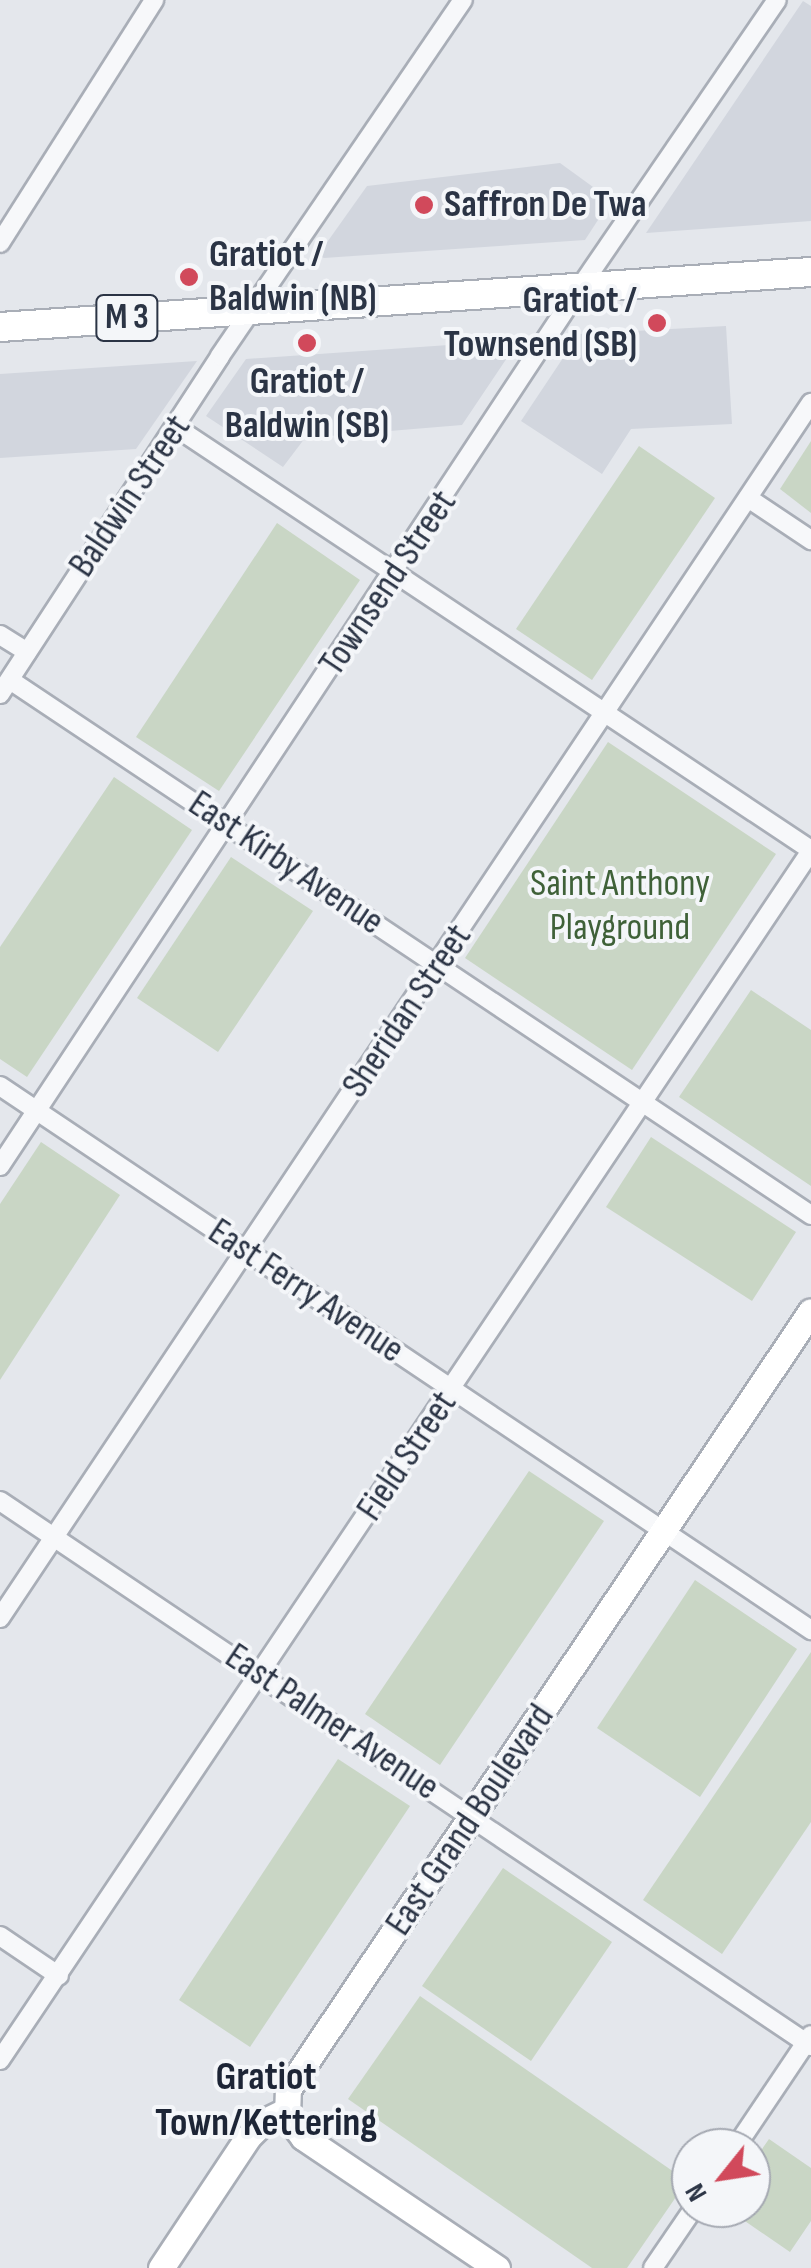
<!DOCTYPE html>
<html>
<head>
<meta charset="utf-8">
<style>
	body { margin:0 }
	#map { position:relative; width:811px; height:2268px; overflow:hidden; background:#e4e7ec; font-family:"Sofia Sans Condensed",sans-serif }
	div>[style] { position:absolute }
	.built>* { inset:0; background:#d2d6de }
	.green>* { inset:0; background:#c9d6c5 }
	.roads { filter:drop-shadow(2px 0 #a9aeb7) drop-shadow(-2px 0 #a9aeb7) drop-shadow(0 2px #a9aeb7) drop-shadow(0 -2px #a9aeb7) }
	.street>* { height:18px; margin:-9px; padding:0 9px; transform-origin:9px; border-radius:9px; background:#f7f8fa }
	.secondary>* { height:25px; margin:-12.5px; padding:0 12.5px; transform-origin:12.5px; border-radius:12.5px; background:#fff }
	.primary>* { height:28px; margin:-14px; padding:0 14px; transform-origin:14px; border-radius:14px; background:#fff }
	.dots>* { width:28px; height:28px; translate:-50% -50%; box-sizing:border-box; border:5px solid #f4f6f9; border-radius:50% }
	span { translate:-50% -50%; white-space:nowrap; text-align:center; line-height:1.15; -webkit-text-stroke:8px #f4f6f9; paint-order:stroke }
	.shield-label span { padding:2px 8px; background:#f4f6f9; border:2px solid; border-radius:8px; -webkit-text-stroke-width:0 }
	.shield-label { font-size:35px; color:#2b3445; font-weight:700 }
	.poi-label { font-size:38px; color:#2b3445; font-weight:700 }
	.left { translate:0 -50%; text-align:left }
	.right { translate:-100% -50%; text-align:right }
	.street-label { font-size:38px; color:#2b3445 }
	.park-label { font-size:38px; color:#3f6138 }
	.neighbourhood-label { font-size:40px; color:#1d2536; font-weight:700 }
	.north { position:absolute; left:671px; top:2128px; width:100px; height:100px; box-sizing:border-box; background:#f4f6f9; border:2px solid #a4a8b1; border-radius:50%; rotate:240deg; font-size:28px; font-weight:700; line-height:40px; text-align:center; color:#2b3445 }
	.north::after { content:''; display:block; margin:auto; width:35px; height:45px; background:#d1495b; clip-path:polygon(50% 0,100% 100%,50% 72%,0 100%) }
</style>
</head>
<body>
<div id="map">
	<div class="built">
		<div style="clip-path:polygon(803px 1px,811px 6px,811px 221px,646px 233px)"></div>
		<div style="clip-path:polygon(560px 163px,611px 200px,585px 240px,324px 258px,318px 255px,367px 186px)"></div>
		<div style="clip-path:polygon(726px 326px,732px 424px,631px 429px,602px 474px,521px 421px,579px 334px)"></div>
		<div style="clip-path:polygon(519px 340px,462px 425px,305px 438px,283px 467px,206px 416px,246px 359px)"></div>
		<div style="clip-path:polygon(197px 361px,136px 449px,0 458px,0 374px)"></div>
	</div>
	<div class="green">
		<div style="clip-path:polygon(811px 441px,811px 513px,780px 489px)"></div>
		<div style="clip-path:polygon(639px 446px,715px 498px,592px 680px,516px 629px)"></div>
		<div style="clip-path:polygon(277px 523px,360px 580px,219px 791px,136px 737px)"></div>
		<div style="clip-path:polygon(608px 742px,776px 854px,632px 1070px,465px 958px)"></div>
		<div style="clip-path:polygon(114px 777px,192px 830px,27px 1077px,0 1059px,0 947px)"></div>
		<div style="clip-path:polygon(231px 857px,313px 911px,218px 1052px,137px 998px)"></div>
		<div style="clip-path:polygon(751px 990px,811px 1030px,811px 1186px,679px 1097px)"></div>
		<div style="clip-path:polygon(651px 1137px,796px 1232px,752px 1301px,606px 1207px)"></div>
		<div style="clip-path:polygon(41px 1142px,120px 1195px,0 1380px,0 1204px)"></div>
		<div style="clip-path:polygon(529px 1471px,604px 1521px,440px 1765px,365px 1714px)"></div>
		<div style="clip-path:polygon(695px 1580px,797px 1649px,700px 1797px,597px 1728px)"></div>
		<div style="clip-path:polygon(811px 1652px,811px 1822px,722px 1954px,643px 1900px)"></div>
		<div style="clip-path:polygon(338px 1759px,410px 1806px,250px 2047px,179px 2000px)"></div>
		<div style="clip-path:polygon(503px 1868px,612px 1942px,531px 2061px,422px 1986px)"></div>
		<div style="clip-path:polygon(420px 1996px,687px 2181px,627px 2268px,592px 2268px,348px 2099px)"></div>
		<div style="clip-path:polygon(769px 2139px,811px 2168px,811px 2221px,790px 2252px,726px 2208px,751px 2208px,751px 2165px)"></div>
	</div>
	<div class="roads">
		<div class="street">
			<div style="left:0;top:243px;width:288px;rotate:-57.6deg"></div>
			<div style="left:177px;top:428px;width:762px;rotate:33.65deg"></div>
			<div style="left:748px;top:498px;width:76px;rotate:33.7deg"></div>
			<div style="left:0;top:635px;width:32px;rotate:32deg"></div>
			<div style="left:10px;top:680px;width:963px;rotate:33.74deg"></div>
			<div style="left:0;top:694px;width:403px;rotate:-56.9deg"></div>
			<div style="left:220px;top:356px;width:431px;rotate:-55.7deg"></div>
			<div style="left:0;top:1086px;width:977px;rotate:33.85deg"></div>
			<div style="left:0;top:1166px;width:1051px;rotate:-56.57deg"></div>
			<div style="left:579px;top:289px;width:350px;rotate:-55.6deg"></div>
			<div style="left:0;top:1501px;width:977px;rotate:33.9deg"></div>
			<div style="left:0;top:1618px;width:1461px;rotate:-56.28deg"></div>
			<div style="left:0;top:1936px;width:71px;rotate:34.1deg"></div>
			<div style="left:0;top:2060px;width:1456px;rotate:-56.15deg"></div>
			<div style="left:735px;top:2148px;width:136px;rotate:-56.1deg"></div>
			<div style="left:653px;top:2268px;width:73px;rotate:-55.7deg"></div>
		</div>
		<div class="secondary">
			<div style="left:161px;top:2268px;width:157px;rotate:-56.4deg"></div>
			<div style="left:248px;top:2137px;width:21px;rotate:-45deg"></div>
			<div style="left:263px;top:2122px;width:25px;rotate:-26deg"></div>
			<div style="left:497px;top:2268px;width:234px;rotate:-146deg"></div>
			<div style="left:303px;top:2137px;width:26px;rotate:-127deg"></div>
			<div style="left:287px;top:2116px;width:27px;rotate:-88deg"></div>
			<div style="left:288px;top:2089px;width:937px;rotate:-56.09deg"></div>
		</div>
		<div class="primary">
			<div style="left:0;top:327px;width:813px;rotate:-3.88deg"></div>
		</div>
	</div>
	<div class="dots">
		<div style="left:424px;top:205px;background:#d1495b"></div>
		<div style="left:189px;top:277px;background:#d1495b"></div>
		<div style="left:657px;top:323px;background:#d1495b"></div>
		<div style="left:307px;top:343px;background:#d1495b"></div>
	</div>
	<div class="shield-label">
		<span style="left:127px;top:318px">M 3</span>
	</div>
	<div class="poi-label">
		<span class="left" style="left:444px;top:205px">Saffron De Twa</span>
		<span class="left" style="left:209px;top:277px">Gratiot /<br>Baldwin (NB)</span>
		<span class="right" style="left:637px;top:323px">Gratiot /<br>Townsend (SB)</span>
		<span style="left:307px;top:404px">Gratiot /<br>Baldwin (SB)</span>
	</div>
	<div class="street-label">
		<span style="left:130px;top:496px;rotate:-56deg">Baldwin Street</span>
		<span style="left:388px;top:583px;rotate:-56deg">Townsend Street</span>
		<span style="left:286px;top:863px;rotate:34deg">East Kirby Avenue</span>
		<span style="left:407px;top:1011px;rotate:-56deg">Sheridan Street</span>
		<span style="left:306px;top:1291px;rotate:34deg">East Ferry Avenue</span>
		<span style="left:407px;top:1456px;rotate:-56deg">Field Street</span>
		<span style="left:332px;top:1722px;rotate:34deg">East Palmer Avenue</span>
		<span style="left:470px;top:1820px;rotate:-56deg">East Grand Boulevard</span>
	</div>
	<div class="park-label">
		<span style="left:620px;top:906px">Saint Anthony<br>Playground</span>
	</div>
	<div class="neighbourhood-label">
		<span style="left:266px;top:2100px">Gratiot<br>Town/Kettering</span>
	</div>
	<div class="north">N</div>
</div>
</body>
</html>
